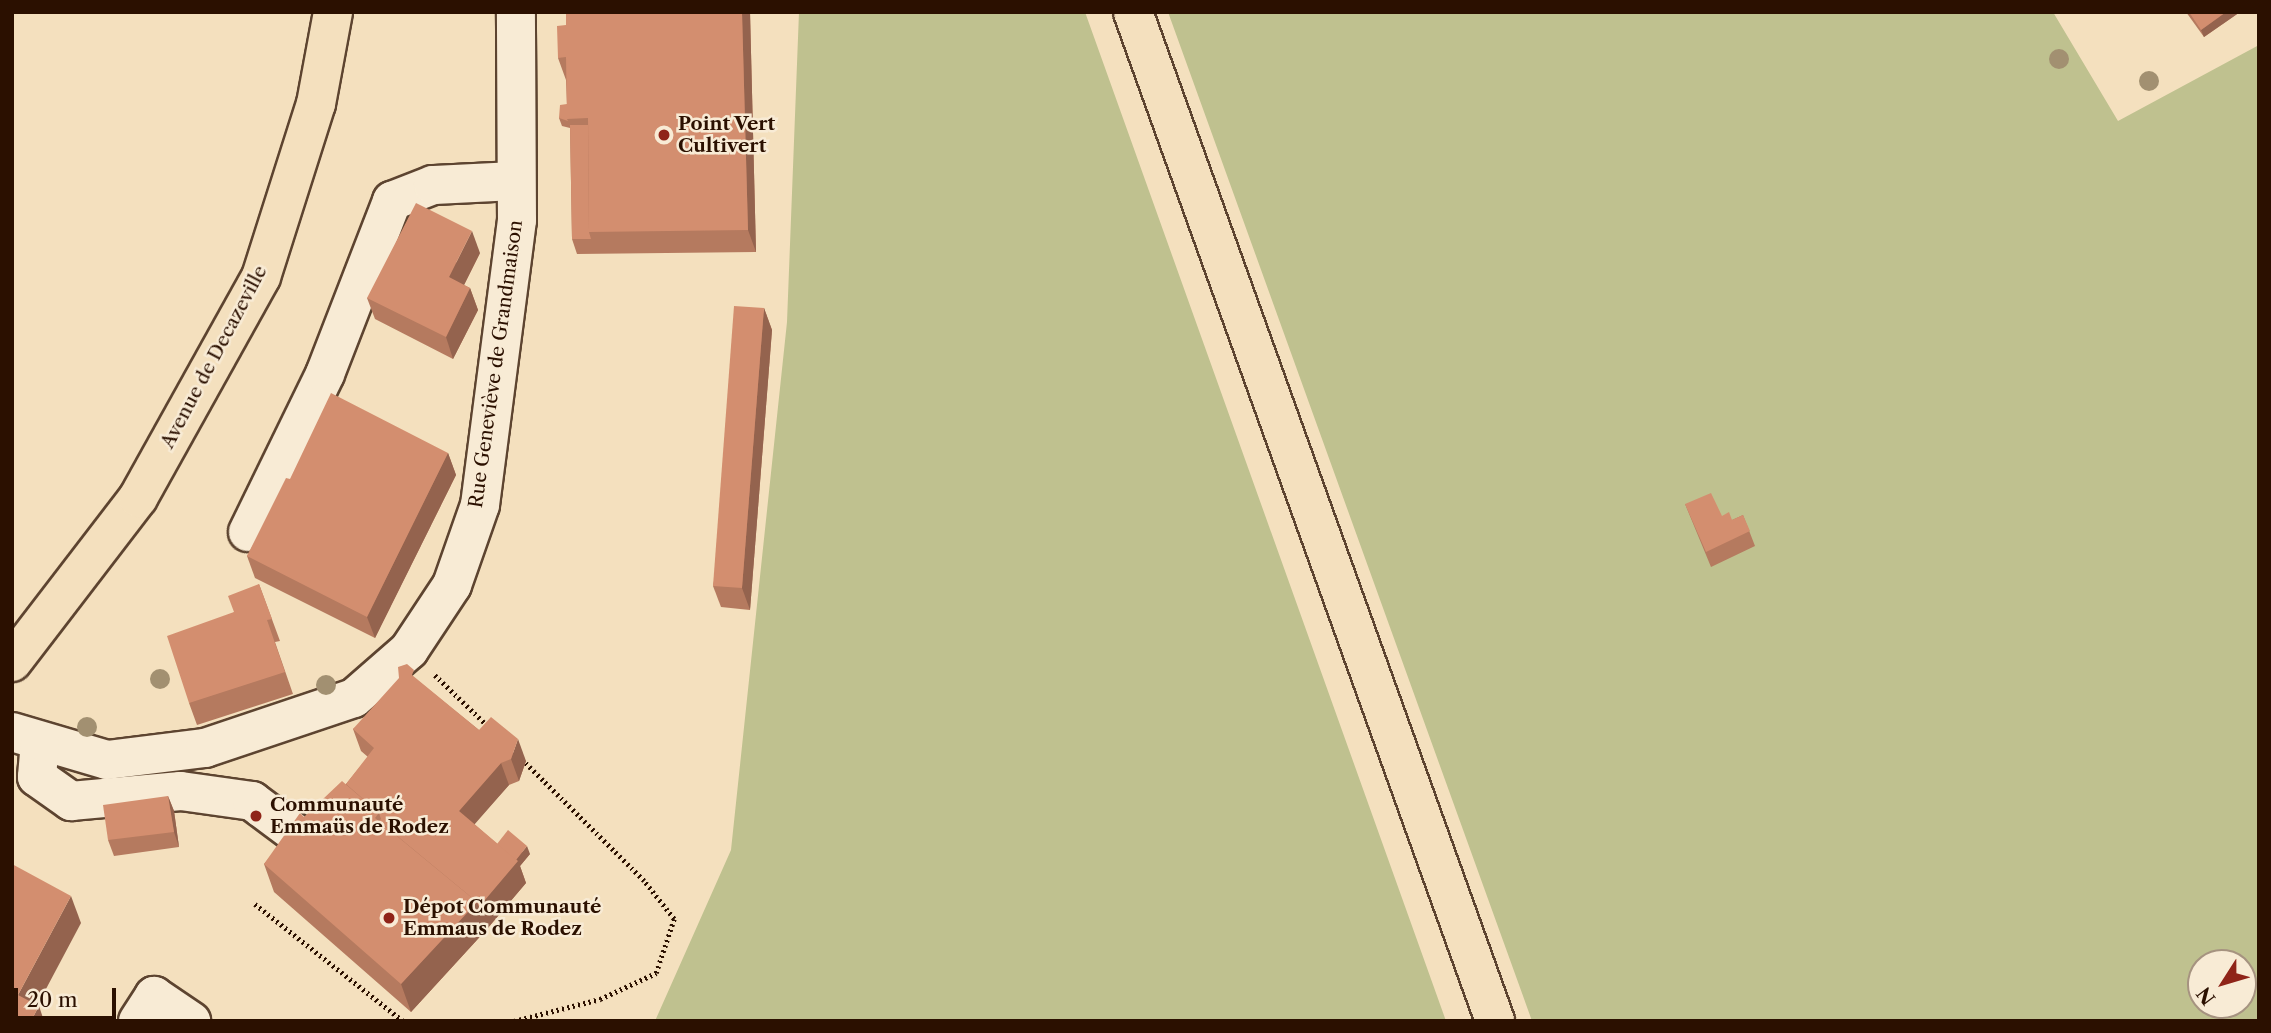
<!DOCTYPE html>
<html>
<head>
<meta charset="utf-8">
<style>
	body { margin:0 }
	#map { position:relative; width:2271px; height:1033px; overflow:hidden; background:#f4e0be; font-family:"Libre Caslon Text",serif }
	div>[style] { position:absolute }
	.green>* { inset:0; background:#bfc18f }
	.path>* { height:4.5px; margin-top:-2.25px; transform-origin:0; background:repeating-linear-gradient(90deg,#2b1000 0 2px,transparent 0 5.5px) }
	.roads { filter:drop-shadow(2px 0 #5d4430) drop-shadow(-2px 0 #5d4430) drop-shadow(0 2px #5d4430) drop-shadow(0 -2px #5d4430) }
	.minor>* { height:38px; margin:-19px; padding:0 19px; transform-origin:19px; border-radius:19px; background:#f8ebd5 }
	.major>* { height:38px; margin:-19px; padding:0 19px; transform-origin:19px; border-radius:19px; background:#f4e0be }
	.trees>* { width:20px; height:20px; margin:-10px; border-radius:50%; background:#a29071 }
	.wall>* { inset:0; background:#b57a5f }
	.shaded-wall>* { inset:0; background:#94634e }
	.building>* { inset:0; background:#d38e6f }
	.dots>* { width:19px; height:19px; translate:-50% -50%; box-sizing:border-box; border:4px solid #f8ebd5; border-radius:50% }
	span { translate:-50% -50%; white-space:nowrap; text-align:center; line-height:1.15; -webkit-text-stroke:5px #f8ebd5; paint-order:stroke }
	.poi-label { font-size:19px; color:#2b1000; font-weight:700 }
	.left { translate:0 -50%; text-align:left }
	.street-label { font-size:19px; color:#2b1000 }
	.frame { position:absolute; inset:0; border:14px solid #2b1000; pointer-events:none }
	.north { position:absolute; left:2187px; top:949px; width:70px; height:70px; box-sizing:border-box; background:#f8ebd5; border:2px solid #a69380; border-radius:50%; rotate:233deg; font-size:19px; font-weight:700; line-height:28px; text-align:center; color:#2b1000 }
	.north::after { content:''; display:block; margin:auto; width:24px; height:32px; background:#8f2418; clip-path:polygon(50% 0,100% 100%,50% 72%,0 100%) }
	.scale { position:absolute; left:14px; top:988px; width:102px; height:32px; box-sizing:border-box; border:4px solid #2b1000; border-top:0; padding-left:9px; font-size:21px; line-height:24px; white-space:nowrap; color:#2b1000; -webkit-text-stroke:5px #f8ebd5; paint-order:stroke }
</style>
</head>
<body>
<div id="map">
	<div class="green">
		<div style="clip-path:polygon(799px 12px,1085px 12px,1446px 1021px,655px 1021px,731px 850px,787px 322px)"></div>
		<div style="clip-path:polygon(evenodd,1168px 12px,2053px 12px,2118px 121px,2259px 45px,2259px 1021px,1532px 1021px,1168px 12px,2201px 963px,2243px 963px,2243px 1005px,2201px 1005px,2201px 963px)"></div>
	</div>
	<div class="path">
		<div style="left:435px;top:675px;width:75px;rotate:43.9deg"></div>
		<div style="left:255px;top:904px;width:189px;rotate:38.3deg"></div>
		<div style="left:514px;top:1021px;width:89px;rotate:-14.3deg"></div>
		<div style="left:600px;top:999px;width:62px;rotate:-24.9deg"></div>
		<div style="left:656px;top:973px;width:57px;rotate:-71.6deg"></div>
		<div style="left:674px;top:919px;width:48px;rotate:-128.3deg"></div>
		<div style="left:644px;top:881px;width:172px;rotate:-135.2deg"></div>
	</div>
	<div class="roads">
		<div class="minor">
			<div style="left:248px;top:532px;width:176px;rotate:-64deg"></div>
			<div style="left:325px;top:374px;width:186px;rotate:-68.8deg"></div>
			<div style="left:392px;top:201px;width:44px;rotate:-21.3deg"></div>
			<div style="left:433px;top:185px;width:83px;rotate:-2.8deg"></div>
			<div style="left:12px;top:732px;width:99px;rotate:16.4deg"></div>
			<div style="left:107px;top:760px;width:99px;rotate:-7deg"></div>
			<div style="left:205px;top:748px;width:157px;rotate:-18.6deg"></div>
			<div style="left:354px;top:698px;width:73px;rotate:-41.1deg"></div>
			<div style="left:409px;top:650px;width:78px;rotate:-56.5deg"></div>
			<div style="left:452px;top:585px;width:85px;rotate:-70.7deg"></div>
			<div style="left:480px;top:505px;width:287px;rotate:-82.6deg"></div>
			<div style="left:517px;top:220px;width:208px;rotate:-90.3deg"></div>
			<div style="left:40px;top:742px;width:35px;rotate:95deg"></div>
			<div style="left:37px;top:777px;width:42px;rotate:35.2deg"></div>
			<div style="left:71px;top:801px;width:110px;rotate:-5.2deg"></div>
			<div style="left:181px;top:791px;width:72px;rotate:8deg"></div>
			<div style="left:252px;top:801px;width:59px;rotate:36.7deg"></div>
			<div style="left:138px;top:1021px;width:30px;rotate:-57deg"></div>
			<div style="left:154px;top:996px;width:45px;rotate:34deg"></div>
		</div>
		<div class="major">
			<div style="left:1133px;top:12px;width:1072px;rotate:70.26deg"></div>
			<div style="left:12px;top:662px;width:207px;rotate:-52.5deg"></div>
			<div style="left:138px;top:498px;width:253px;rotate:-60.9deg"></div>
			<div style="left:261px;top:277px;width:182px;rotate:-72.4deg"></div>
			<div style="left:316px;top:104px;width:94px;rotate:-79.5deg"></div>
		</div>
	</div>
	<div class="trees">
		<div style="left:2059px;top:59px"></div>
		<div style="left:2149px;top:81px"></div>
		<div style="left:160px;top:679px"></div>
		<div style="left:326px;top:685px"></div>
		<div style="left:87px;top:727px"></div>
	</div>
	<div class="wall">
		<div style="clip-path:polygon(564px 12px,750px 12px,756px 252px,577px 254px,572px 239px,570px 128px,562px 126px,559px 118px,567px 104px,566px 80px,558px 58px,566px 25px,566px 13px)"></div>
		<div style="clip-path:polygon(2186px 12px,2240px 12px,2204px 37px)"></div>
		<div style="clip-path:polygon(480px 253px,464px 285px,470px 288px,478px 310px,453px 359px,375px 319px,367px 298px)"></div>
		<div style="clip-path:polygon(764px 308px,772px 330px,750px 610px,721px 607px,713px 586px)"></div>
		<div style="clip-path:polygon(448px 453px,456px 475px,375px 638px,255px 578px,247px 556px,290px 479px)"></div>
		<div style="clip-path:polygon(1685px 504px,1732px 520px,1743px 515px,1755px 546px,1711px 567px)"></div>
		<div style="clip-path:polygon(259px 584px,280px 641px,275px 642px,293px 694px,197px 725px,189px 703px,234px 612px)"></div>
		<div style="clip-path:polygon(417px 680px,479px 730px,526px 761px,519px 781px,509px 785px,474px 824px,497px 844px,530px 854px,520px 866px,526px 883px,487px 929px,411px 1012px,274px 892px,264px 864px,304px 817px,346px 784px,368px 757px,361px 751px,353px 729px)"></div>
		<div style="clip-path:polygon(168px 796px,174px 811px,179px 847px,114px 856px,108px 840px)"></div>
	</div>
	<div class="shaded-wall">
		<div style="clip-path:polygon(742px 12px,750px 12px,756px 252px,748px 230px)"></div>
		<div style="clip-path:polygon(2226px 12px,2240px 12px,2204px 37px,2201px 30px)"></div>
		<div style="clip-path:polygon(472px 231px,480px 253px,457px 299px,449px 277px)"></div>
		<div style="clip-path:polygon(470px 288px,478px 310px,453px 359px,446px 337px)"></div>
		<div style="clip-path:polygon(764px 308px,772px 330px,750px 610px,742px 588px)"></div>
		<div style="clip-path:polygon(448px 453px,456px 475px,375px 638px,367px 617px)"></div>
		<div style="clip-path:polygon(518px 739px,526px 761px,519px 781px,511px 759px)"></div>
		<div style="clip-path:polygon(501px 763px,509px 785px,467px 833px,459px 811px)"></div>
		<div style="clip-path:polygon(168px 796px,174px 811px,179px 847px,174px 832px)"></div>
		<div style="clip-path:polygon(527px 846px,530px 854px,520px 866px,526px 883px,487px 929px,411px 1012px,401px 984px,511px 866px)"></div>
		<div style="clip-path:polygon(71px 896px,81px 923px,29px 1021px,18px 995px)"></div>
		<div style="clip-path:polygon(39px 1006px,44px 1021px,31px 1021px)"></div>
	</div>
	<div class="building">
		<div style="clip-path:polygon(566px 12px,742px 12px,748px 230px,589px 232px,588px 118px,567px 119px,566px 57px,558px 58px,557px 26px,566px 25px)"></div>
		<div style="clip-path:polygon(2189px 12px,2226px 12px,2201px 30px)"></div>
		<div style="clip-path:polygon(567px 104px,567px 119px,568px 121px,559px 118px,560px 105px)"></div>
		<div style="clip-path:polygon(570px 125px,588px 125px,589px 232px,591px 239px,572px 239px)"></div>
		<div style="clip-path:polygon(416px 203px,472px 231px,449px 277px,470px 288px,446px 337px,367px 298px)"></div>
		<div style="clip-path:polygon(734px 306px,764px 308px,742px 588px,713px 586px)"></div>
		<div style="clip-path:polygon(331px 393px,448px 453px,367px 617px,247px 556px,286px 478px,290px 479px)"></div>
		<div style="clip-path:polygon(1711px 493px,1722px 516px,1729px 512px,1732px 520px,1743px 515px,1750px 531px,1706px 552px,1685px 504px)"></div>
		<div style="clip-path:polygon(259px 584px,272px 619px,267px 620px,285px 672px,189px 703px,167px 636px,234px 612px,228px 596px)"></div>
		<div style="clip-path:polygon(407px 664px,414px 670px,412px 675px,479px 730px,491px 717px,518px 739px,511px 759px,501px 763px,459px 811px,518px 861px,479px 907px,477px 902px,379px 821px,381px 819px,379px 813px,346px 784px,374px 748px,353px 729px,399px 678px,398px 667px)"></div>
		<div style="clip-path:polygon(342px 781px,379px 813px,375px 818px,477px 902px,401px 984px,264px 864px,300px 813px,304px 817px)"></div>
		<div style="clip-path:polygon(168px 796px,174px 832px,108px 840px,103px 805px)"></div>
		<div style="clip-path:polygon(508px 830px,527px 846px,516px 860px,497px 844px)"></div>
		<div style="clip-path:polygon(12px 864px,71px 896px,18px 995px,39px 1006px,31px 1021px,12px 1021px)"></div>
	</div>
	<div class="dots">
		<div style="left:664px;top:135px;background:#8f2418"></div>
		<div style="left:256px;top:816px;background:#8f2418"></div>
		<div style="left:389px;top:918px;background:#8f2418"></div>
	</div>
	<div class="poi-label">
		<span class="left" style="left:678px;top:135px">Point Vert<br>Cultivert</span>
		<span class="left" style="left:270px;top:816px">Communauté<br>Emmaüs de Rodez</span>
		<span class="left" style="left:403px;top:918px">Dépot Communauté<br>Emmaus de Rodez</span>
	</div>
	<div class="street-label">
		<span style="left:214px;top:357px;rotate:-62deg">Avenue de Decazeville</span>
		<span style="left:496px;top:364px;rotate:-82deg">Rue Geneviève de Grandmaison</span>
	</div>
	<div class="frame"></div>
	<div class="north">N</div>
	<div class="scale">20 m</div>
</div>
</body>
</html>
